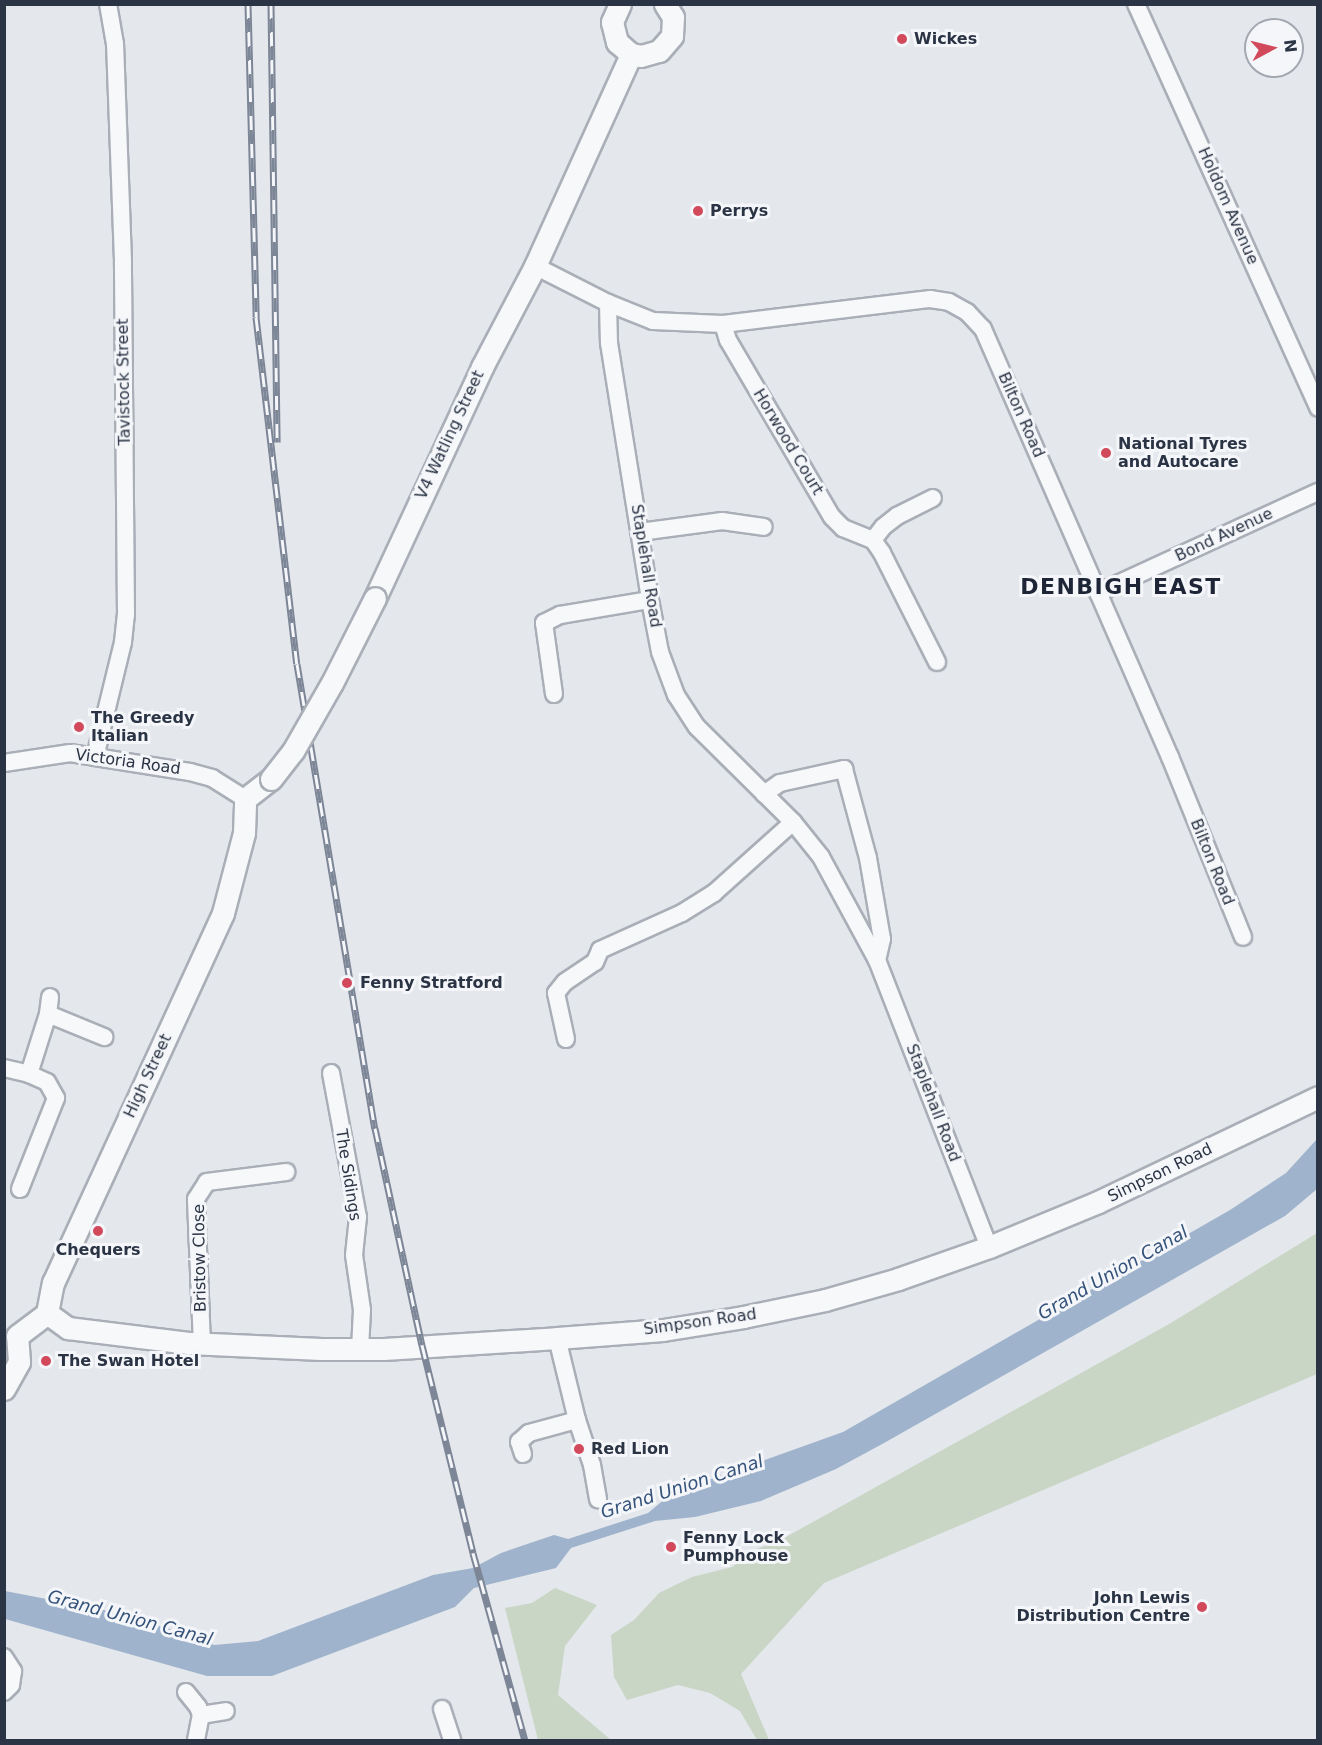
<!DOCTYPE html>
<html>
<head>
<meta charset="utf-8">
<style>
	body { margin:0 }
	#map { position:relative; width:1322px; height:1745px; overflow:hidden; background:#e4e7ec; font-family:"DejaVu Sans",sans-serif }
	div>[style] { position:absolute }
	.green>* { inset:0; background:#c9d6c5 }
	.water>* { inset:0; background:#9fb4cc }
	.roads { filter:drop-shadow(2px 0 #a9aeb7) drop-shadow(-2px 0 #a9aeb7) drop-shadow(0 2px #a9aeb7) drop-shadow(0 -2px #a9aeb7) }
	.minor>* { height:16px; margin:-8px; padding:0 8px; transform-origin:8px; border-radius:8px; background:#f7f8fa }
	.tertiary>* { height:21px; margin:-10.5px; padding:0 10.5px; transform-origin:10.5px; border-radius:10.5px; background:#f7f8fa }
	.rail>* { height:7px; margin-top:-3.5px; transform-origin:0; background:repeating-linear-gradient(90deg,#f4f6f9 0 14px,#7d8696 0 28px); box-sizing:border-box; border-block:2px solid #7d8696 }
	.bridges { filter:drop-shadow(2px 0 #a9aeb7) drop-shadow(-2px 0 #a9aeb7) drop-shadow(0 2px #a9aeb7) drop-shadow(0 -2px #a9aeb7) }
	.tertiary-bridge>* { height:21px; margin:-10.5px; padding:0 10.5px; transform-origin:10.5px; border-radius:10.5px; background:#f7f8fa }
	.dots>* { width:16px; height:16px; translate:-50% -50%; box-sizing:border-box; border:3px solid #f4f6f9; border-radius:50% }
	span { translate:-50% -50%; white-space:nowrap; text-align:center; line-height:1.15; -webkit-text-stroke:6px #f4f6f9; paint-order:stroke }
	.poi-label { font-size:16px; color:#2b3445; font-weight:700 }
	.left { translate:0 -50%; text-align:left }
	.right { translate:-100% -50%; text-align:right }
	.street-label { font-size:16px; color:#2b3445 }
	.water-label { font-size:18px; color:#34527a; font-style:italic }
	.district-label { font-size:22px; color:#1d2536; font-weight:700; letter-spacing:1.5px }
	.frame { position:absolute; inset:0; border:6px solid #2b3445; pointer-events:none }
	.north { position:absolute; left:1244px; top:18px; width:60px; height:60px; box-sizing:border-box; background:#f4f6f9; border:2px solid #a4a8b1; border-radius:50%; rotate:83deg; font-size:16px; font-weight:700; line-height:24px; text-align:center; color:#2b3445 }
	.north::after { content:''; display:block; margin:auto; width:21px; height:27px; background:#d1495b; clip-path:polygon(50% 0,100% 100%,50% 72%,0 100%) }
</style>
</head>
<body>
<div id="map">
	<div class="green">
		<div style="clip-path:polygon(1317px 1233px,1317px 1374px,824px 1583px,741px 1674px,769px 1740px,757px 1740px,740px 1711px,710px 1693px,678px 1685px,627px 1700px,614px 1677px,611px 1635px,634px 1620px,659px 1593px,692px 1577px,732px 1567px,756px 1549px,777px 1542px,1171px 1323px)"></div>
		<div style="clip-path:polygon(555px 1588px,597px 1605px,565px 1646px,558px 1695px,611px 1740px,538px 1740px,505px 1608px,532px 1603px)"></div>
	</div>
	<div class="water">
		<div style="clip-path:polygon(1317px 1139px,1317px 1189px,1285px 1216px,884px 1443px,836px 1469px,761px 1501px,695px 1517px,655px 1521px,571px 1548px,556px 1568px,474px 1588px,455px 1607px,272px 1676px,207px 1676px,5px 1619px,5px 1591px,104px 1610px,187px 1634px,214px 1645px,258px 1641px,433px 1575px,473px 1568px,501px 1553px,554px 1535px,568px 1539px,648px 1513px,672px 1493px,843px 1432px,1230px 1210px,1286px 1173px)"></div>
	</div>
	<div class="roads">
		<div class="minor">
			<div style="left:1136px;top:4px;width:443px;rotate:65.7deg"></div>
			<div style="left:535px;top:266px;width:82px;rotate:26.9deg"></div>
			<div style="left:608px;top:303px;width:48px;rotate:21.8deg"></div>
			<div style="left:653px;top:321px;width:70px;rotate:2.5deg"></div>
			<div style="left:723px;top:324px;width:209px;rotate:-6.9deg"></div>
			<div style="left:930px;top:299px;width:19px;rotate:9deg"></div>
			<div style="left:949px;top:302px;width:21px;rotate:29deg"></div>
			<div style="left:967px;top:312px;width:23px;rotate:47deg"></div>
			<div style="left:983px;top:329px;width:467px;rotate:66.4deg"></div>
			<div style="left:1170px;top:757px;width:194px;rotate:67.9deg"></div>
			<div style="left:608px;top:303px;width:40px;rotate:88.6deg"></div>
			<div style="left:609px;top:343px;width:260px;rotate:80.9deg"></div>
			<div style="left:650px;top:600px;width:53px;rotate:79.1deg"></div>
			<div style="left:660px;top:652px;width:46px;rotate:69.6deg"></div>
			<div style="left:676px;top:695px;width:38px;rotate:57deg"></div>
			<div style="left:697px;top:727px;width:135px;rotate:44.7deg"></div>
			<div style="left:793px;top:822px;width:45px;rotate:51.3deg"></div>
			<div style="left:821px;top:857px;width:117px;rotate:61.5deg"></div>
			<div style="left:877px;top:960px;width:308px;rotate:68.7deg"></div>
			<div style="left:723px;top:324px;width:17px;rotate:73deg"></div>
			<div style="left:728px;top:340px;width:205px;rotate:59.6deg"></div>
			<div style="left:832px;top:517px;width:16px;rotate:45deg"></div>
			<div style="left:843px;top:528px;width:32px;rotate:22deg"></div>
			<div style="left:873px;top:540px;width:16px;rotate:55deg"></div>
			<div style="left:882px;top:553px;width:122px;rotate:63.2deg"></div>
			<div style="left:640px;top:532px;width:83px;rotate:-7.6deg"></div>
			<div style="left:722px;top:521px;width:42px;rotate:8.1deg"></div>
			<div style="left:873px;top:540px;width:16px;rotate:-52deg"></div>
			<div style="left:883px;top:527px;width:18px;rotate:-38deg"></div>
			<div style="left:897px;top:516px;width:40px;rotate:-26.6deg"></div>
			<div style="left:1098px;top:593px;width:242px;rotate:-24.7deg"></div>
			<div style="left:554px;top:694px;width:72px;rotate:-98deg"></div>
			<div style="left:544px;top:623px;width:18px;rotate:-27deg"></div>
			<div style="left:560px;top:615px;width:91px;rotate:-9.5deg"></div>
			<div style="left:95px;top:757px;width:118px;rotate:-76.3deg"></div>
			<div style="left:123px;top:642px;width:27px;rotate:-84deg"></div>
			<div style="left:126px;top:615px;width:354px;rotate:-90.5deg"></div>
			<div style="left:123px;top:261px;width:217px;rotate:-92.1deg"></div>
			<div style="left:115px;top:44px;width:41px;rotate:-99.9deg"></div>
			<div style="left:4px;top:763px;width:67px;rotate:-8.6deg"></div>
			<div style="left:70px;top:753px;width:25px;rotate:9deg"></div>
			<div style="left:95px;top:757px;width:96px;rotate:9deg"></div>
			<div style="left:190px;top:772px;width:23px;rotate:15deg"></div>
			<div style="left:212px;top:778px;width:39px;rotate:32deg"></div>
			<div style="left:764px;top:794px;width:19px;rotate:-35deg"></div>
			<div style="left:780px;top:783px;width:66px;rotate:-12.3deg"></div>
			<div style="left:844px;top:769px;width:92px;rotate:74.9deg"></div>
			<div style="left:868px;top:858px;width:82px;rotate:80.2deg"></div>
			<div style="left:882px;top:939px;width:22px;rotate:103deg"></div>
			<div style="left:48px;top:1014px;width:61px;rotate:22.3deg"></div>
			<div style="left:566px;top:1039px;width:47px;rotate:-102.3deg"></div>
			<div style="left:556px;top:993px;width:14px;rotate:-51deg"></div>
			<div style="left:565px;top:982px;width:36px;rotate:-34deg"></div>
			<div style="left:595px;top:962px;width:13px;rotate:-67deg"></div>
			<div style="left:600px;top:950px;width:90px;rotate:-24.3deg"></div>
			<div style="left:682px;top:913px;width:38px;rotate:-32deg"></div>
			<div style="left:714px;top:893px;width:106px;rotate:-41.9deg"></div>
			<div style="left:4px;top:1068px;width:26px;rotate:13deg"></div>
			<div style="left:331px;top:1073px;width:147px;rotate:79.4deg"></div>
			<div style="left:358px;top:1217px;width:38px;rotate:96deg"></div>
			<div style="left:354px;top:1255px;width:56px;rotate:81.7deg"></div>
			<div style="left:362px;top:1310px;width:40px;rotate:92.9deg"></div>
			<div style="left:20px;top:1189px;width:98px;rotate:-68.4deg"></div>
			<div style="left:56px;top:1098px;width:18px;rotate:-119deg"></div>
			<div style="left:47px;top:1082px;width:20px;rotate:-156deg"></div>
			<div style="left:29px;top:1074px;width:63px;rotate:-72.4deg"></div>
			<div style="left:48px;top:1014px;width:17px;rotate:-83deg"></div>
			<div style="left:557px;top:1338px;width:84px;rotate:76.3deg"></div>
			<div style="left:577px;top:1420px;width:47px;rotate:71.6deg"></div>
			<div style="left:592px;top:1465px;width:35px;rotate:80deg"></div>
			<div style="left:202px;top:1344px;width:145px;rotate:-92.4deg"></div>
			<div style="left:196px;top:1199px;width:20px;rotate:-57deg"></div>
			<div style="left:207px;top:1182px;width:80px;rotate:-7.2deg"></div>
			<div style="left:523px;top:1454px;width:13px;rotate:-108deg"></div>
			<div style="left:519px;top:1442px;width:13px;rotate:-42deg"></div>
			<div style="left:529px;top:1433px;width:50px;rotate:-15.2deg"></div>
			<div style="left:4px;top:1657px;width:17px;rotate:57deg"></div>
			<div style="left:13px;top:1671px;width:14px;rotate:98deg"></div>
			<div style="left:11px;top:1685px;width:10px;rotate:135deg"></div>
			<div style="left:186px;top:1692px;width:19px;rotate:51deg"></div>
			<div style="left:198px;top:1707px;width:9px;rotate:69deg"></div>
			<div style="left:201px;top:1715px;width:25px;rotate:-9deg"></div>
			<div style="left:442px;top:1709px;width:33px;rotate:72deg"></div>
			<div style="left:196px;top:1740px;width:25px;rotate:-79deg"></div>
		</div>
		<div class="tertiary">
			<div style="left:620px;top:4px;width:20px;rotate:114deg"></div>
			<div style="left:612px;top:22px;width:21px;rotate:76deg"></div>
			<div style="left:617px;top:42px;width:18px;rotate:41deg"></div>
			<div style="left:631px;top:54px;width:10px;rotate:11deg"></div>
			<div style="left:641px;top:56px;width:19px;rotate:-16deg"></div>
			<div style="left:659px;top:51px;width:20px;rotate:-49deg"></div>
			<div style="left:672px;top:36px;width:19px;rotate:-87deg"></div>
			<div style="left:673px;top:17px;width:15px;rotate:-122deg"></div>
			<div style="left:375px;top:598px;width:255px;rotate:-65.1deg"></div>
			<div style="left:482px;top:367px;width:114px;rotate:-62.3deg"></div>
			<div style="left:535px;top:266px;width:233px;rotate:-65.6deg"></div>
			<div style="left:47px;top:1313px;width:26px;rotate:36deg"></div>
			<div style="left:68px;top:1328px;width:73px;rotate:7.1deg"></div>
			<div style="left:140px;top:1337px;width:49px;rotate:7deg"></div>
			<div style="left:189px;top:1343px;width:132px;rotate:2.6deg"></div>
			<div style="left:321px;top:1349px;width:63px"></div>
			<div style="left:384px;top:1349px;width:173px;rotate:-3.6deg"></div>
			<div style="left:557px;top:1338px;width:106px;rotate:-4.3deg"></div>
			<div style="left:663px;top:1330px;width:81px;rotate:-9.2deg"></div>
			<div style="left:743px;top:1317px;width:84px;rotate:-11.7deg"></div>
			<div style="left:825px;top:1300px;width:76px;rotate:-16deg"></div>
			<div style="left:898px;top:1279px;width:96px;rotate:-19.4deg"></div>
			<div style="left:989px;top:1247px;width:118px;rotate:-22.4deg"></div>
			<div style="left:1098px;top:1202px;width:244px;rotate:-25.5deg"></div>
			<div style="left:17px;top:1336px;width:38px;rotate:-37deg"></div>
			<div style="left:47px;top:1313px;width:31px;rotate:-79deg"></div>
			<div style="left:53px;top:1283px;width:407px;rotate:-65.3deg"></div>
			<div style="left:223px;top:913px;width:83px;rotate:-75.3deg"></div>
			<div style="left:244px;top:833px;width:34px;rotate:-88deg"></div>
			<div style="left:245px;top:799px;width:33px;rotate:-38deg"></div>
			<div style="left:4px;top:1389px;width:31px;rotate:-61deg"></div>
			<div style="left:19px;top:1362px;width:26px;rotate:-94deg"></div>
		</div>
	</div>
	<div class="rail">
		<div style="left:248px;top:4px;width:313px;rotate:88.5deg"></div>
		<div style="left:256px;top:317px;width:349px;rotate:83.3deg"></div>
		<div style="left:297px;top:664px;width:471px;rotate:80.5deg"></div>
		<div style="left:375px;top:1128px;width:222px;rotate:77.8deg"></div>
		<div style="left:422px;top:1345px;width:214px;rotate:76.2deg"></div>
		<div style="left:473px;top:1553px;width:194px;rotate:74.5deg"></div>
		<div style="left:271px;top:4px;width:438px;rotate:89.2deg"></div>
	</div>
	<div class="bridges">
		<div class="tertiary-bridge">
			<div style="left:271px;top:779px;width:36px;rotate:-52deg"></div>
			<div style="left:293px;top:751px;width:78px;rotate:-60.2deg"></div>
			<div style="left:332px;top:683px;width:95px;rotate:-63.2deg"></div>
		</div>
	</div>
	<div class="dots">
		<div style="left:902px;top:39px;background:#d1495b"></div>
		<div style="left:698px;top:211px;background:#d1495b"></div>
		<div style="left:1106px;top:453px;background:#d1495b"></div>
		<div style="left:79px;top:727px;background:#d1495b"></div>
		<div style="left:347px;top:983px;background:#d1495b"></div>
		<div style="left:98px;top:1231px;background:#d1495b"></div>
		<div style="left:46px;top:1361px;background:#d1495b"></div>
		<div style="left:579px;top:1449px;background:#d1495b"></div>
		<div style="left:671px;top:1547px;background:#d1495b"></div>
		<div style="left:1202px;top:1607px;background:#d1495b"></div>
	</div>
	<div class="poi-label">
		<span class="left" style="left:914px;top:39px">Wickes</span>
		<span class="left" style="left:710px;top:211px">Perrys</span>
		<span class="left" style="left:1118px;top:453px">National Tyres<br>and Autocare</span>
		<span class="left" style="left:91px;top:727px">The Greedy<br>Italian</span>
		<span class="left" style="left:360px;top:983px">Fenny Stratford</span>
		<span style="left:98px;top:1250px">Chequers</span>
		<span class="left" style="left:58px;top:1361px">The Swan Hotel</span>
		<span class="left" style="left:591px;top:1449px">Red Lion</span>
		<span class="left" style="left:683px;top:1547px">Fenny Lock<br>Pumphouse</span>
		<span class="right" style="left:1190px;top:1607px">John Lewis<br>Distribution Centre</span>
	</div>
	<div class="street-label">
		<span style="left:1228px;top:206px;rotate:66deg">Holdom Avenue</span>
		<span style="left:124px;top:382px;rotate:-91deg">Tavistock Street</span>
		<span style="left:1021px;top:415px;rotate:66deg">Bilton Road</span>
		<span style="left:450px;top:435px;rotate:-65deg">V4 Watling Street</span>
		<span style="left:788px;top:442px;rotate:59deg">Horwood Court</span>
		<span style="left:1224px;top:535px;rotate:-25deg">Bond Avenue</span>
		<span style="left:646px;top:566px;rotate:81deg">Staplehall Road</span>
		<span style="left:128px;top:762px;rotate:8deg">Victoria Road</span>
		<span style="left:1212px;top:862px;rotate:68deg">Bilton Road</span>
		<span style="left:148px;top:1076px;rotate:-65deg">High Street</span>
		<span style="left:933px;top:1103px;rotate:69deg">Staplehall Road</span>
		<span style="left:1160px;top:1173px;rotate:-26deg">Simpson Road</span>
		<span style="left:348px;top:1175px;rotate:81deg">The Sidings</span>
		<span style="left:200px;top:1258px;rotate:-91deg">Bristow Close</span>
		<span style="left:700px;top:1322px;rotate:-8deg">Simpson Road</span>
	</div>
	<div class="water-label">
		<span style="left:1113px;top:1273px;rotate:-30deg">Grand Union Canal</span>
		<span style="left:682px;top:1487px;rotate:-18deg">Grand Union Canal</span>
		<span style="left:130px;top:1618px;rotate:15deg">Grand Union Canal</span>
	</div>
	<div class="district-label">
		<span style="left:1121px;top:587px">DENBIGH EAST</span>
	</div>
	<div class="frame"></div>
	<div class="north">N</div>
</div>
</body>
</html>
